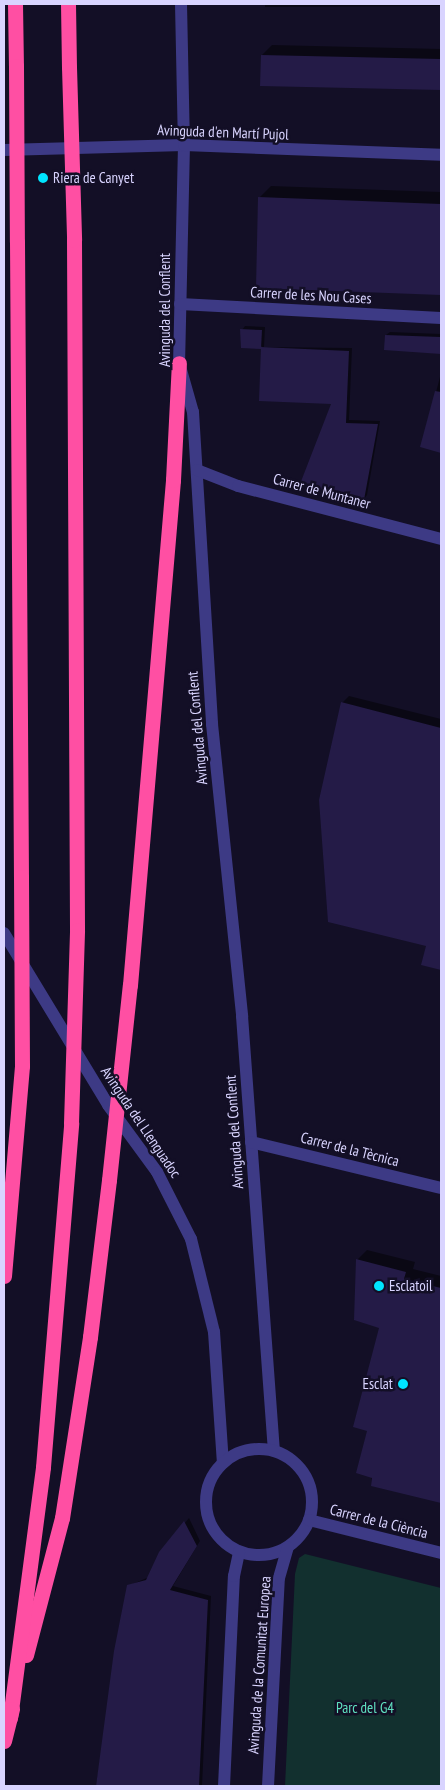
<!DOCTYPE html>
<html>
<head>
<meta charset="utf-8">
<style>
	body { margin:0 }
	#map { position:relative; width:445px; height:1790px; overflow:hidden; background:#130f26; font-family:"PT Sans Narrow",sans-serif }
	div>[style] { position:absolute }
	.green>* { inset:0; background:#12302f }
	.shadow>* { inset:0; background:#0007 }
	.building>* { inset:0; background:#241b47 }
	.minor>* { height:12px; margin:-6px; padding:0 6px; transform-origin:6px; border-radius:6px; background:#3d3a85 }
	.minor>.ring { margin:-6px; padding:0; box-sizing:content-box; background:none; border:12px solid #3d3a85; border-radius:50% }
	.motorway>* { height:15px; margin:-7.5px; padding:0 7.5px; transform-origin:7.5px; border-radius:7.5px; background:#ff4fa3 }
	.motorway-bridge>* { height:15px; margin:-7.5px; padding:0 7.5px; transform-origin:7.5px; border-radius:7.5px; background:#ff4fa3 }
	.dots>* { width:14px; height:14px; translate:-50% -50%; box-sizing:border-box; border:2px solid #130f26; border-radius:50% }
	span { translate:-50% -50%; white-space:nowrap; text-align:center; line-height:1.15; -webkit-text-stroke:5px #130f26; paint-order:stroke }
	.street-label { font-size:15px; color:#d9d4ff }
	.poi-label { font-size:15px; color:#d9d4ff }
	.left { translate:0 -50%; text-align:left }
	.right { translate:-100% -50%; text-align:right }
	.park-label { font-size:15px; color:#5fe0c0 }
	.frame { position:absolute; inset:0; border:5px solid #d9d4ff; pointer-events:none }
</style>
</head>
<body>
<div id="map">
	<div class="green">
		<div style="clip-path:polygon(305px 1554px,441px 1588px,441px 1786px,285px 1786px,295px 1574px,299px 1558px)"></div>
	</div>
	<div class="shadow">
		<div style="clip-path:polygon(265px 4px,441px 4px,441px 6px,265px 7px)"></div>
		<div style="clip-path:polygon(272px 45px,441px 49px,441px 89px,262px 85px,262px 55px)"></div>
		<div style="clip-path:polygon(271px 186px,441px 192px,441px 294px,257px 287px,259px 198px)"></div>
		<div style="clip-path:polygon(245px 326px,265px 327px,264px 347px,352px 348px,349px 420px,380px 421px,367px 495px,364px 499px,333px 403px,260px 400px,262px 346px,260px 348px,242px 330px)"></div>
		<div style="clip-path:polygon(390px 332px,441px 334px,441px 352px,386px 349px,386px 335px)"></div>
		<div style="clip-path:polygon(441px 373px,441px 451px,422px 447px)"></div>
		<div style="clip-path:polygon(349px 696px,441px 719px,441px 969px,422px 964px,428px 945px,342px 703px)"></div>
		<div style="clip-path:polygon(367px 1250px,415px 1262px,413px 1269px,441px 1276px,441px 1502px,372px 1485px,368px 1430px,380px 1327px,357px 1260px)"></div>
		<div style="clip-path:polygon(189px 1518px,200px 1541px,173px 1586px,211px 1596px,202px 1786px,96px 1786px,128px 1586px,149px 1577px,160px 1553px)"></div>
	</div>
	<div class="building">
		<div style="clip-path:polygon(261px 55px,441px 59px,441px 90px,260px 86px)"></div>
		<div style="clip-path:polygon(258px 197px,441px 204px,441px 295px,256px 288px)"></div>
		<div style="clip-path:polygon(240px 329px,262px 330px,261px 349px,241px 348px)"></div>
		<div style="clip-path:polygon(385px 335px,441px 337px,441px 354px,384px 350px)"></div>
		<div style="clip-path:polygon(261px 347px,349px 351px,346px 423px,378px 424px,364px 500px,300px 484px,331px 404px,259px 401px)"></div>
		<div style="clip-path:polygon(435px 391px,441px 392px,441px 453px,420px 447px)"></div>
		<div style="clip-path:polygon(341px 702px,441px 728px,441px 970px,421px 965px,426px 946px,328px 922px,319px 800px)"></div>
		<div style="clip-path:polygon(356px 1259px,406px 1272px,404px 1279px,441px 1288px,441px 1503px,371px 1486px,372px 1478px,356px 1473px,367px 1431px,353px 1427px,379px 1328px,354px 1320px)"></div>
		<div style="clip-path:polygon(184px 1521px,197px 1546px,170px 1590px,208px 1600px,199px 1786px,96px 1786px,114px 1651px,127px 1585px,146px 1580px,159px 1552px)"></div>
	</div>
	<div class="minor">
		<div style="left:181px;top:4px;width:141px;rotate:88.8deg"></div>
		<div style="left:184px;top:145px;width:218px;rotate:91.3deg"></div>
		<div style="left:179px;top:363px;width:51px;rotate:74.1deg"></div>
		<div style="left:193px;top:412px;width:313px;rotate:86.5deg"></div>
		<div style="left:212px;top:724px;width:294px;rotate:84.1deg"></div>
		<div style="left:242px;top:1016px;width:436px;rotate:85.8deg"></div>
		<div style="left:4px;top:150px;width:180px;rotate:-1.6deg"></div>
		<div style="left:184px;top:145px;width:257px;rotate:2.2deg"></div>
		<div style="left:180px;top:304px;width:261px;rotate:3.1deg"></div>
		<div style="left:197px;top:470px;width:44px;rotate:21.3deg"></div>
		<div style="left:238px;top:486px;width:210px;rotate:14.6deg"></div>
		<div style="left:4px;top:933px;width:201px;rotate:58.8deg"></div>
		<div style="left:108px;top:1105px;width:83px;rotate:53.8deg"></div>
		<div style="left:157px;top:1172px;width:75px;rotate:63.1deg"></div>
		<div style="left:191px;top:1239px;width:96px;rotate:76.1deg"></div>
		<div style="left:214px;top:1332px;width:131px;rotate:86.1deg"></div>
		<div style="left:251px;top:1142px;width:195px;rotate:13.6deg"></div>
		<div class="ring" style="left:206px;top:1449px;width:94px;height:94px"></div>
		<div style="left:309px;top:1520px;width:136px;rotate:14deg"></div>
		<div style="left:224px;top:1786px;width:210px;rotate:-87.3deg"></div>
		<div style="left:234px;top:1576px;width:25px;rotate:-78deg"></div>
		<div style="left:268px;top:1786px;width:208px;rotate:-87deg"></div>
		<div style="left:279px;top:1578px;width:32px;rotate:-74deg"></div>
	</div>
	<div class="motorway">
		<div style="left:15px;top:4px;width:62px;rotate:89.1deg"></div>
		<div style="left:68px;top:4px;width:63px;rotate:89.1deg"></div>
		<div style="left:74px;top:240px;width:690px;rotate:89.75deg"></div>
		<div style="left:17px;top:242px;width:635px;rotate:89.64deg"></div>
		<div style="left:130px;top:985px;width:507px;rotate:-85.13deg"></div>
		<div style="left:173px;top:480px;width:117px;rotate:-87.1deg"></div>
		<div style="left:4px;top:1276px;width:211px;rotate:-85.1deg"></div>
		<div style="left:26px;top:1655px;width:142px;rotate:-75.3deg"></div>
		<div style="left:62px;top:1518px;width:183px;rotate:-81.2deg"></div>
		<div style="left:90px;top:1337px;width:158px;rotate:-83.1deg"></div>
		<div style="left:10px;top:1718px;width:253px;rotate:-82.5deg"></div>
		<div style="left:43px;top:1467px;width:345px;rotate:-85.3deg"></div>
		<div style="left:4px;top:1741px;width:33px;rotate:-76deg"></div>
	</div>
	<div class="motorway-bridge">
		<div style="left:16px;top:66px;width:176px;rotate:89.7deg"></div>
		<div style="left:69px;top:67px;width:173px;rotate:88.3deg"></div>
		<div style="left:21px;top:877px;width:189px;rotate:89.7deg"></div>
		<div style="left:71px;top:1123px;width:193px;rotate:-88.2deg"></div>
		<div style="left:109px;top:1180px;width:196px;rotate:-83.9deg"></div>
	</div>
	<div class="dots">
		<div style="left:43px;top:178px;background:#00e5ff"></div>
		<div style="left:379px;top:1286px;background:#00e5ff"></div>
		<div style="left:403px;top:1384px;background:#00e5ff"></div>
	</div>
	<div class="street-label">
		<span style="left:223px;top:132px;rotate:2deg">Avinguda d'en Martí Pujol</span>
		<span style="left:311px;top:295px;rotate:3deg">Carrer de les Nou Cases</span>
		<span style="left:165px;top:310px;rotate:-90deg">Avinguda del Conflent</span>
		<span style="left:322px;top:491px;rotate:15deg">Carrer de Muntaner</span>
		<span style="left:197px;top:728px;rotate:-95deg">Avinguda del Conflent</span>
		<span style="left:141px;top:1122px;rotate:56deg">Avinguda del Llenguadoc</span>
		<span style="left:234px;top:1132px;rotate:-94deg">Avinguda del Conflent</span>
		<span style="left:350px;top:1149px;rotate:14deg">Carrer de la Tècnica</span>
		<span style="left:379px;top:1521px;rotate:14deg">Carrer de la Ciència</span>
		<span style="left:259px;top:1665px;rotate:-86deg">Avinguda de la Comunitat Europea</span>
	</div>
	<div class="poi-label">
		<span class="left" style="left:53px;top:178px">Riera de Canyet</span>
		<span class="left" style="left:389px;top:1286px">Esclatoil</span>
		<span class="right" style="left:393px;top:1384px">Esclat</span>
	</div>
	<div class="park-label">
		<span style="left:365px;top:1708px">Parc del G4</span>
	</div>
	<div class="frame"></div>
</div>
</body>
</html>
